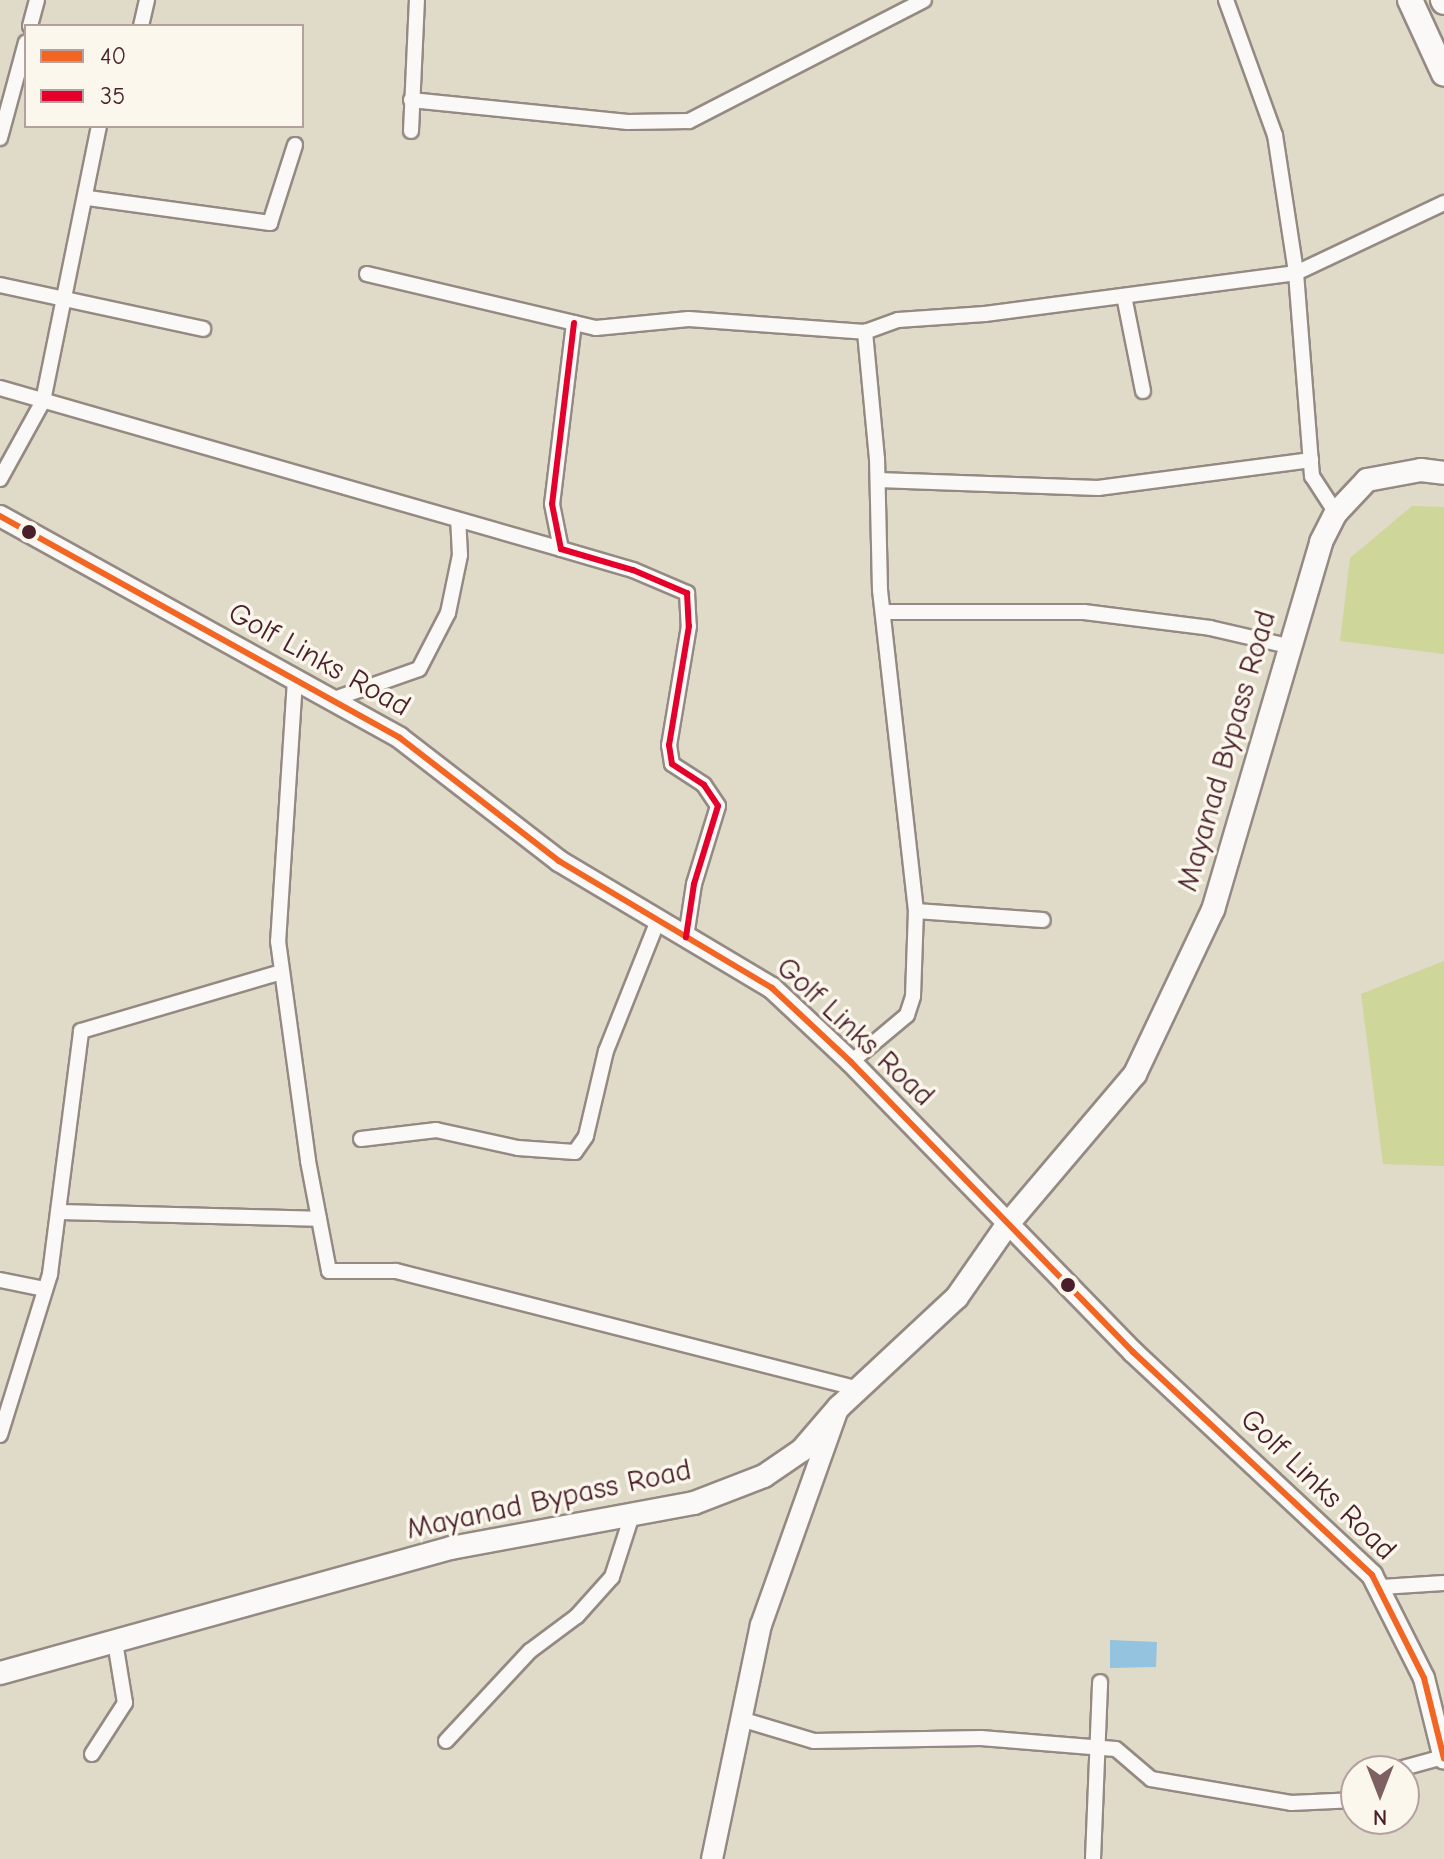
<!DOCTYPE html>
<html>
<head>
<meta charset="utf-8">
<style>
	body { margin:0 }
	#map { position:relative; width:1444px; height:1859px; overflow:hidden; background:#e0dac8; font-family:"Comic Neue",sans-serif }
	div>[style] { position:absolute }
	.green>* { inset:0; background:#ced69a }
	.water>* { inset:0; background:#94c3e0 }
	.roads { filter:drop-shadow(2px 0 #948a83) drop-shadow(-2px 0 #948a83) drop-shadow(0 2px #948a83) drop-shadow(0 -2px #948a83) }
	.street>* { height:14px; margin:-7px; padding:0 7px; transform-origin:7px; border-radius:7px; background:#faf9f7 }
	.secondary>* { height:20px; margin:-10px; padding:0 10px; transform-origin:10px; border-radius:10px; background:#faf9f7 }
	.primary>* { height:22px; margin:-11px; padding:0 11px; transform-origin:11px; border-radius:11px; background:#faf9f7 }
	.highway>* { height:24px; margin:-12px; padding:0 12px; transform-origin:12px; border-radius:12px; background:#faf9f7 }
	.bus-1>* { height:6px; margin:-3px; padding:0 3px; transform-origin:3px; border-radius:3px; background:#f26522 }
	.bus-2>* { height:6px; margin:-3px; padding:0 3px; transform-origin:3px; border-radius:3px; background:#e4002b }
	.dots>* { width:22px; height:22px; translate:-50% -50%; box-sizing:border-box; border:4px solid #fbf7ec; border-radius:50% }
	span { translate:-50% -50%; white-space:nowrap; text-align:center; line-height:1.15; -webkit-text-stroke:7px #fbf7ec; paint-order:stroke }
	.street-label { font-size:30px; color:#4a1f2b }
	.legend { position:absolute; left:24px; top:24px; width:280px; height:104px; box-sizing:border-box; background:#fbf7ec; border:2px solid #b4a19f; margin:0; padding:10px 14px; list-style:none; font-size:24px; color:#4a1f2b }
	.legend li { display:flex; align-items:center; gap:16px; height:40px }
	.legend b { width:40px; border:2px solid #b4a19f }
	.north { position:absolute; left:1340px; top:1755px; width:80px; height:80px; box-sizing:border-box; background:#fbf7ec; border:2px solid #b4a19f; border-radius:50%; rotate:180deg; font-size:22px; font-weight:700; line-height:32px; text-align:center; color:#4a1f2b }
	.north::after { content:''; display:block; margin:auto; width:28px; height:36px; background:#7e6062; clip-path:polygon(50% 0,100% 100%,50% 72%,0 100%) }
</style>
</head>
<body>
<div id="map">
	<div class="green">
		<div style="clip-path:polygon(1412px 506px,1444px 507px,1444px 654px,1340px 641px,1350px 558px)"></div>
		<div style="clip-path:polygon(1444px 961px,1444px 1166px,1383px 1164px,1361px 994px)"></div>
	</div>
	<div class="water">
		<div style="clip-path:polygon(1110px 1640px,1157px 1642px,1156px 1667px,1110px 1668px)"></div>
	</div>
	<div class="roads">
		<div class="street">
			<div style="left:1226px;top:0;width:144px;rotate:70.1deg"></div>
			<div style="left:1275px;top:135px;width:140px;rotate:81.3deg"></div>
			<div style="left:1296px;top:273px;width:204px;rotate:85.5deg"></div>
			<div style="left:1312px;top:476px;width:44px;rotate:57deg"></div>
			<div style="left:30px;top:26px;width:27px;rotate:-75deg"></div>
			<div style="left:141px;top:26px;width:27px;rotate:-77deg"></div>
			<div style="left:411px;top:100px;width:218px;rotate:5.8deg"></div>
			<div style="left:628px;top:122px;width:61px;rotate:-0.9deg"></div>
			<div style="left:689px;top:121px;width:264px;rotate:-27.2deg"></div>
			<div style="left:411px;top:131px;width:131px;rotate:-87.4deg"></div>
			<div style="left:0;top:138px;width:99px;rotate:-74.8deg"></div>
			<div style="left:88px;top:198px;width:184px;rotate:7.8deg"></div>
			<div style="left:270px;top:223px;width:82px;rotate:-72.2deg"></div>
			<div style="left:367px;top:274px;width:235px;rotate:13.3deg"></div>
			<div style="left:596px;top:328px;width:93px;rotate:-5.5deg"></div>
			<div style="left:689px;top:319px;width:176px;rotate:4.2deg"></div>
			<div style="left:865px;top:332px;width:35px;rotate:-20deg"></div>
			<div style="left:898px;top:320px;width:87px;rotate:-3.9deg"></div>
			<div style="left:985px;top:314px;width:314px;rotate:-7.5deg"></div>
			<div style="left:1296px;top:273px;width:164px;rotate:-25.3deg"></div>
			<div style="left:0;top:285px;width:208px;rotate:12.2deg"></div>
			<div style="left:1124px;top:296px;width:97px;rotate:78.7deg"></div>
			<div style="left:574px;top:323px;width:182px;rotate:96.9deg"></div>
			<div style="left:552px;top:504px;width:46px;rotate:78.7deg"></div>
			<div style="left:561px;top:549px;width:75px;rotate:16.3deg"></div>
			<div style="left:633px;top:570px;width:59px;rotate:23.1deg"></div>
			<div style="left:687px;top:593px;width:33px;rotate:87deg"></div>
			<div style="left:689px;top:626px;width:121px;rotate:99.5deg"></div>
			<div style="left:669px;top:745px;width:19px;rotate:81deg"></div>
			<div style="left:672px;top:764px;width:38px;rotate:33deg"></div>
			<div style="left:704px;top:785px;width:25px;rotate:56deg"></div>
			<div style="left:718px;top:806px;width:82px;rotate:107.1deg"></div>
			<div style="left:694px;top:884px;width:54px;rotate:98.6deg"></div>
			<div style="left:0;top:388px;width:584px;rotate:16.01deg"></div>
			<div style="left:0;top:479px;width:89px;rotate:-61.1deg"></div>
			<div style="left:43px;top:401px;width:281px;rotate:-78.5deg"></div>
			<div style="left:878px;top:480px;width:220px;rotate:2.1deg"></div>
			<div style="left:1098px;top:488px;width:215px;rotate:-7.5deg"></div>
			<div style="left:886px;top:612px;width:198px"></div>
			<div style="left:1084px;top:612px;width:127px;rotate:7.2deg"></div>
			<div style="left:1210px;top:628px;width:80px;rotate:13deg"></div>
			<div style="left:295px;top:680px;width:262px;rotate:93.7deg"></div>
			<div style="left:278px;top:941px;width:222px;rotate:82.2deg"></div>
			<div style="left:308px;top:1161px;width:112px;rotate:79.2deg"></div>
			<div style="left:329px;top:1271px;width:67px"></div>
			<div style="left:396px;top:1271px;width:477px;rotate:14.3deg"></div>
			<div style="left:331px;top:700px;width:93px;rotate:-19.4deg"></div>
			<div style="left:419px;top:669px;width:63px;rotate:-62.6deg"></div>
			<div style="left:448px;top:613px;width:59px;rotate:-78.3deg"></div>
			<div style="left:460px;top:555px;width:35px;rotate:-93deg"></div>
			<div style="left:916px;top:911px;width:127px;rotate:4.1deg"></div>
			<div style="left:851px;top:1062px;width:73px;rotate:-40deg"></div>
			<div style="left:907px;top:1015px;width:20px;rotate:-72deg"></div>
			<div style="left:913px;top:996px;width:85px;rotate:-88deg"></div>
			<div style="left:916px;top:911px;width:323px;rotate:-96.4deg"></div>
			<div style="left:880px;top:590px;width:131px;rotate:-91.3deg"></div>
			<div style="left:877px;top:459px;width:128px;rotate:-95.4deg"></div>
			<div style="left:361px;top:1139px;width:76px;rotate:-6.8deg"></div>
			<div style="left:436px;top:1130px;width:84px;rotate:12.4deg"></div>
			<div style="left:518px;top:1148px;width:57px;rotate:4deg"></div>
			<div style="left:575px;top:1152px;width:19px;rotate:-55deg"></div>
			<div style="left:586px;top:1136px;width:87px;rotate:-76.8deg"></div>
			<div style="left:606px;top:1051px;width:141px;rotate:-68.3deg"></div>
			<div style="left:58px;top:1212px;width:261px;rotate:1.5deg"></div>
			<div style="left:0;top:1280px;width:46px;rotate:11.3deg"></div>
			<div style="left:0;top:1435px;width:169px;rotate:-72.7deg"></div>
			<div style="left:50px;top:1274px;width:245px;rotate:-82.7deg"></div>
			<div style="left:81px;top:1031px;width:209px;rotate:-16.4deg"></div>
			<div style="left:1381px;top:1587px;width:63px;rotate:-3.6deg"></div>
			<div style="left:744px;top:1720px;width:73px;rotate:16.7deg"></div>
			<div style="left:814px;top:1741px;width:167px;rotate:-1deg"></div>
			<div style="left:981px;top:1738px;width:135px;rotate:4.7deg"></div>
			<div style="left:1116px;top:1749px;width:46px;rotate:40.6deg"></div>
			<div style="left:1151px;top:1779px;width:142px;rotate:9.7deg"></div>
			<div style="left:1291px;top:1803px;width:65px;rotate:-2.6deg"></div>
			<div style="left:446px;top:1741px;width:123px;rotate:-47deg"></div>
			<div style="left:530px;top:1651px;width:59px;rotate:-36.7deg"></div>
			<div style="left:577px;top:1616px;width:52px;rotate:-48.1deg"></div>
			<div style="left:612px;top:1577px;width:65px;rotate:-72.1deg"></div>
			<div style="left:92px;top:1754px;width:61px;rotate:-57.1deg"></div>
			<div style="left:125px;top:1703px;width:62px;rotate:-99.3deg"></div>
			<div style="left:1392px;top:1771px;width:53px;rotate:-15.4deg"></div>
			<div style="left:1093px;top:1859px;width:177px;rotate:-87.7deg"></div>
		</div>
		<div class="secondary">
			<div style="left:0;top:516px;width:457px;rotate:29deg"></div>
			<div style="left:400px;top:738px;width:201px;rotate:37.7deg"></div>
			<div style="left:559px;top:861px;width:248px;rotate:30.8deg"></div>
			<div style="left:772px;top:988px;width:108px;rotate:43.1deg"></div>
			<div style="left:851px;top:1062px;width:405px;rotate:45.8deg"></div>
			<div style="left:1133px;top:1352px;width:327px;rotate:43deg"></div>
			<div style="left:1372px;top:1575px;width:115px;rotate:63.2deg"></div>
			<div style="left:1424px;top:1678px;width:83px;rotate:76.1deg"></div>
			<div style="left:712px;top:1859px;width:239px;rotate:-78.2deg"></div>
			<div style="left:761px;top:1625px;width:227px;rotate:-70.4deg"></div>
		</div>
		<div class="primary">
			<div style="left:0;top:1673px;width:468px;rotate:-15.5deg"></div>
			<div style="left:451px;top:1548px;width:247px;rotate:-10.5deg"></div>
			<div style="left:694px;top:1503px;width:75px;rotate:-21.1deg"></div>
			<div style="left:764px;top:1476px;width:46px;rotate:-34.4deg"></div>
			<div style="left:802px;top:1450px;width:57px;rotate:-49.3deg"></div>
			<div style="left:839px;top:1407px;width:161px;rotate:-43deg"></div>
			<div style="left:957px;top:1297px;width:88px;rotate:-55.2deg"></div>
			<div style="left:1007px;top:1225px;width:198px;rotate:-49.7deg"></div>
			<div style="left:1135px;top:1074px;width:182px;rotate:-64.6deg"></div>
			<div style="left:1213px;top:910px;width:384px;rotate:-73.6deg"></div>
			<div style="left:1321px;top:542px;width:33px;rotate:-63deg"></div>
			<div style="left:1336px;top:513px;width:45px;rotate:-46.8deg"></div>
			<div style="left:1367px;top:480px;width:55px;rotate:-10.5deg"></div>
			<div style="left:1421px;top:470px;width:23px;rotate:7deg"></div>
		</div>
		<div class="highway">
			<div style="left:1410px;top:0;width:81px;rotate:65.3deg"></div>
			<div style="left:1443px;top:0;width:2px;rotate:63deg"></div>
		</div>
	</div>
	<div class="bus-1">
		<div style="left:0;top:516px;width:457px;rotate:29deg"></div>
		<div style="left:400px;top:738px;width:201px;rotate:37.7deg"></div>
		<div style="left:559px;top:861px;width:248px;rotate:30.8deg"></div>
		<div style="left:772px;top:988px;width:108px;rotate:43.1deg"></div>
		<div style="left:851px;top:1062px;width:405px;rotate:45.8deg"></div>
		<div style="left:1133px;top:1352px;width:327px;rotate:43deg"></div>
		<div style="left:1372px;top:1575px;width:115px;rotate:63.2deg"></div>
		<div style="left:1424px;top:1678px;width:83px;rotate:76.1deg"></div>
	</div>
	<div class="bus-2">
		<div style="left:574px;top:323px;width:182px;rotate:96.9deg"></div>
		<div style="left:552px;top:504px;width:46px;rotate:78.7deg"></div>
		<div style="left:561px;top:549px;width:75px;rotate:16.3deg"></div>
		<div style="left:633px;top:570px;width:59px;rotate:23.1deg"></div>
		<div style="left:687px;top:593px;width:33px;rotate:87deg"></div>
		<div style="left:689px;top:626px;width:121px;rotate:99.5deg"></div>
		<div style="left:669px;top:745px;width:19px;rotate:81deg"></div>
		<div style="left:672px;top:764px;width:38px;rotate:33deg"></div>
		<div style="left:704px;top:785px;width:25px;rotate:56deg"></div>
		<div style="left:718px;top:806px;width:82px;rotate:107.1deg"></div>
		<div style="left:694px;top:884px;width:54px;rotate:98.6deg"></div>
	</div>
	<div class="dots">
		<div style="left:29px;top:532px;background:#4a1f2b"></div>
		<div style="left:1068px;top:1285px;background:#4a1f2b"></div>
	</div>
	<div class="street-label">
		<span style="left:319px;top:660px;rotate:29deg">Golf Links Road</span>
		<span style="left:1227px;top:751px;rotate:-74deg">Mayanad Bypass Road</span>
		<span style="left:855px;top:1032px;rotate:43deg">Golf Links Road</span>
		<span style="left:1318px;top:1485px;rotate:44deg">Golf Links Road</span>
		<span style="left:549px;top:1500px;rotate:-12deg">Mayanad Bypass Road</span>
	</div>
	<ul class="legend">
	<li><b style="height:10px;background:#f26522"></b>40</li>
	<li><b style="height:10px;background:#e4002b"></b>35</li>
	</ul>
	<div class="north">N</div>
</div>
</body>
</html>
